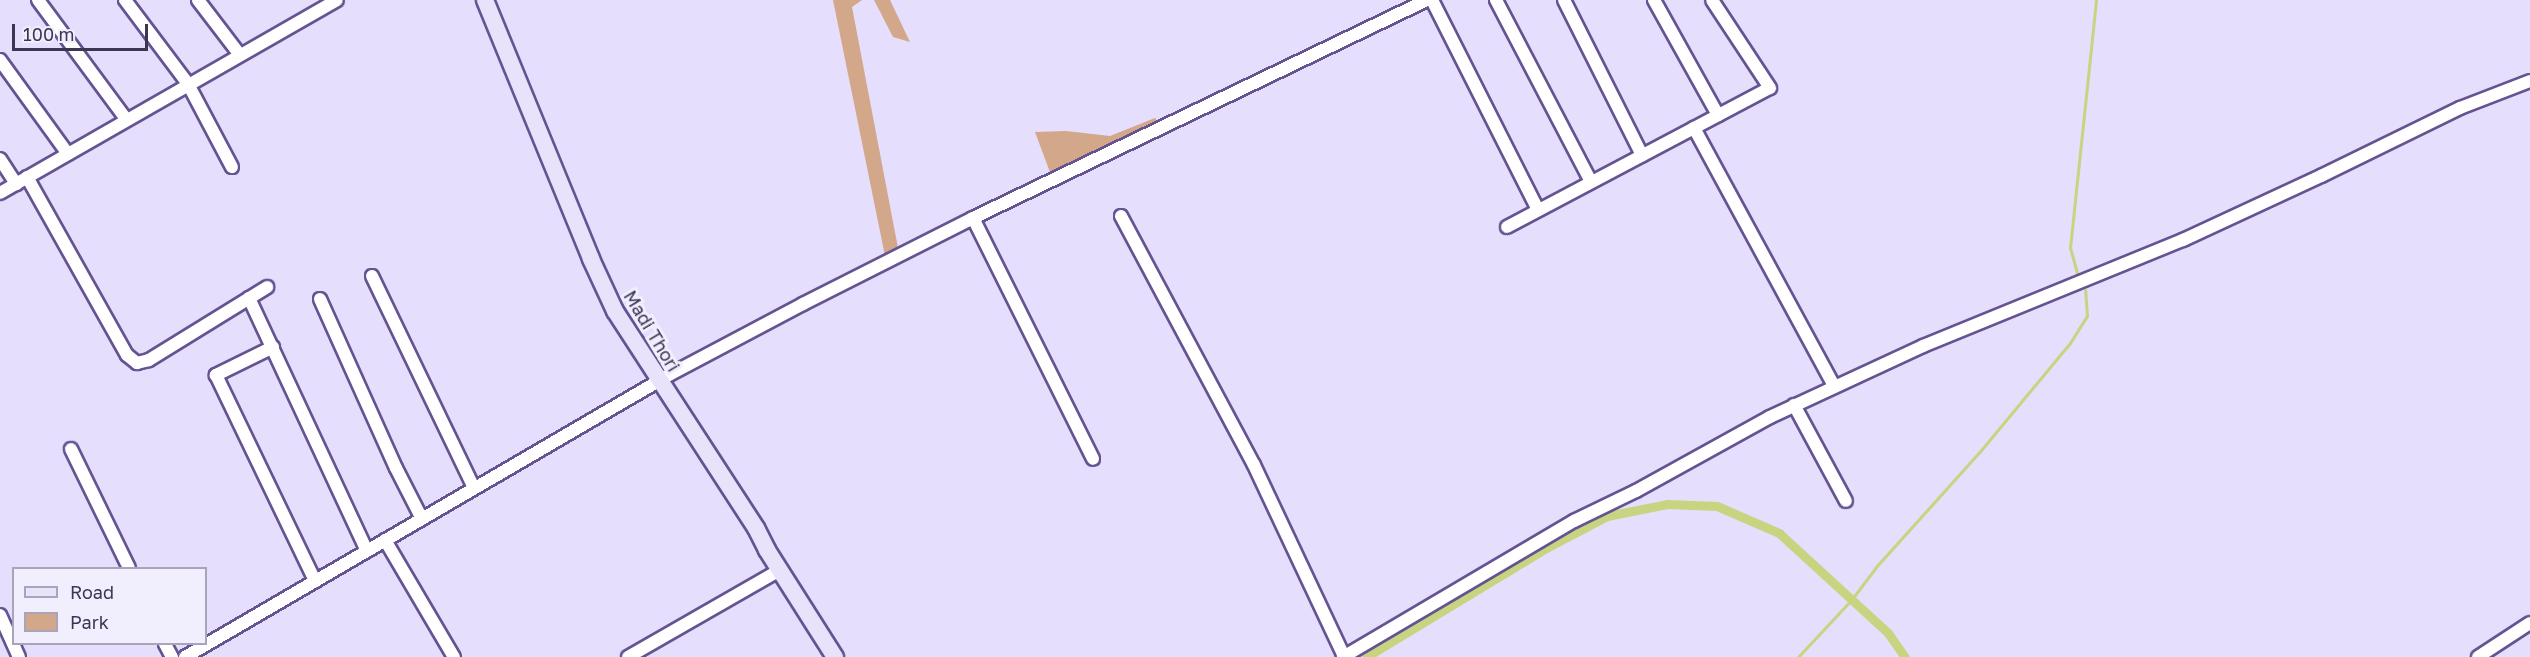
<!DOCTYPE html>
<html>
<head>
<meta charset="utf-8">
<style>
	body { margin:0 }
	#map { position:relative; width:2530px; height:657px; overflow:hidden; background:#e5defc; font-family:"Golos Text",sans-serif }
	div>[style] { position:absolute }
	.green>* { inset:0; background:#d3a789 }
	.stream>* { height:3px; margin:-1.5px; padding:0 1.5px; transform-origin:1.5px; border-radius:1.5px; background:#c8d480 }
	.canal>* { height:9px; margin:-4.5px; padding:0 4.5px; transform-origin:4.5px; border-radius:4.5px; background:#c8d480 }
	.roads { filter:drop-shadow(2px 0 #655392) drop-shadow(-2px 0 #655392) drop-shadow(0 2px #655392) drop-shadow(0 -2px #655392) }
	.minor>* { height:12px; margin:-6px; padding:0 6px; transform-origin:6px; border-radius:6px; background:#fff }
	.major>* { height:16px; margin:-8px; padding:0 8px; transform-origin:8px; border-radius:8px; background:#e8e3fb }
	span { translate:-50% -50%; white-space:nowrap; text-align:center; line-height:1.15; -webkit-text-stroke:6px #f1eefd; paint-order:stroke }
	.street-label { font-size:18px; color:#3d3653 }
	.legend { position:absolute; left:12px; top:567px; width:195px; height:78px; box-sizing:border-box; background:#f1eefd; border:2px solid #a9a4b9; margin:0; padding:8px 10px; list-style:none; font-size:18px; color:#3d3653 }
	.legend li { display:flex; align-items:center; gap:12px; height:30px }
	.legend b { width:30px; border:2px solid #a9a4b9 }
	.scale { position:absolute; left:12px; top:24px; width:136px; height:27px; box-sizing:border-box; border:3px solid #3d3653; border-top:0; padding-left:8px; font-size:18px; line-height:21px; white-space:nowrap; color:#3d3653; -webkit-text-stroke:4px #f1eefd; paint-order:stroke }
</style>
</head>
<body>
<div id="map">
	<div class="green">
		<div style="clip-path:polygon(833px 0,862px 0,852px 7px,898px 248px,885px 256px)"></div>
		<div style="clip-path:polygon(874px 0,890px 0,910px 42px,893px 37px)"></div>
		<div style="clip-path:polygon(1155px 118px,1159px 124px,1051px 175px,1035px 132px,1066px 131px,1110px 136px)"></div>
	</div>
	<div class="stream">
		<div style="left:2078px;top:277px;width:30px;rotate:-105deg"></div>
		<div style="left:2070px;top:248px;width:249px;rotate:-84deg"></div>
		<div style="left:1798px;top:657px;width:79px;rotate:-47deg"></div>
		<div style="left:1852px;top:599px;width:39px;rotate:-53deg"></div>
		<div style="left:1875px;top:568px;width:160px;rotate:-48deg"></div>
		<div style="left:1982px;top:449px;width:138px;rotate:-50.3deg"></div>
		<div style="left:2070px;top:343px;width:32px;rotate:-58deg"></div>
		<div style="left:2087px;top:316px;width:26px;rotate:-94deg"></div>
	</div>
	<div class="canal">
		<div style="left:1366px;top:657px;width:210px;rotate:-31.2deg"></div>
		<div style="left:1546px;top:548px;width:69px;rotate:-27.7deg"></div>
		<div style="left:1607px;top:516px;width:61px;rotate:-11.3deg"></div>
		<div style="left:1667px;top:504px;width:50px;rotate:2.3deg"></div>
		<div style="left:1717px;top:506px;width:68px;rotate:23.5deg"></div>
		<div style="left:1779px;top:533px;width:148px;rotate:42.5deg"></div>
		<div style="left:1888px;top:633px;width:29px;rotate:55deg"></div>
	</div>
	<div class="roads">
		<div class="minor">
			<div style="left:38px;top:0;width:148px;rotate:53.5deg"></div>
			<div style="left:125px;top:0;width:105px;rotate:53.1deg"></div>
			<div style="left:188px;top:84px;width:94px;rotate:62.1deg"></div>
			<div style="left:198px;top:0;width:69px;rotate:52.6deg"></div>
			<div style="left:1432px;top:0;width:235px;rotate:63.2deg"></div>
			<div style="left:1496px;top:0;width:205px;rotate:62.4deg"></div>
			<div style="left:1564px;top:0;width:174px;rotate:63.3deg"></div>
			<div style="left:1654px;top:0;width:132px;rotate:60.9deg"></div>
			<div style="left:0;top:60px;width:116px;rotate:54.1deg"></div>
			<div style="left:1694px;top:128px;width:294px;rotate:61.5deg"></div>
			<div style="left:0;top:159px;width:30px;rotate:57deg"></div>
			<div style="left:27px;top:177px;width:204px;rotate:60.7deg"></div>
			<div style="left:127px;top:355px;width:13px;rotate:39deg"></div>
			<div style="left:137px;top:363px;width:12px;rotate:-14deg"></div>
			<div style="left:149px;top:360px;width:139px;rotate:-31.7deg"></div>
			<div style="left:0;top:193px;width:388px;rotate:-29.8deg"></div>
			<div style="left:1121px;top:216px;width:282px;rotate:61.9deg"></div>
			<div style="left:1254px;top:465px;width:211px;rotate:64.8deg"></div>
			<div style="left:973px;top:218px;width:269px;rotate:63.5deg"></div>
			<div style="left:1507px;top:227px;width:297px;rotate:-27.9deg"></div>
			<div style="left:1770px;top:88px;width:105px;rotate:-123.4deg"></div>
			<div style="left:372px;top:276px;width:235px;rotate:64.3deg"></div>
			<div style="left:249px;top:298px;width:279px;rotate:65deg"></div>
			<div style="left:320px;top:299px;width:185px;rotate:65.8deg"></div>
			<div style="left:396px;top:468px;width:57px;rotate:63deg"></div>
			<div style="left:273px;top:347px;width:64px;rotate:153.8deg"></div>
			<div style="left:216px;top:375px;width:229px;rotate:64.3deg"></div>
			<div style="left:1794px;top:405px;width:109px;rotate:61.6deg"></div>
			<div style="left:71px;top:449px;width:132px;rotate:64deg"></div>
			<div style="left:385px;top:540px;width:136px;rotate:59.5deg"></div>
			<div style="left:0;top:615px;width:46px;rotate:65.7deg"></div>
			<div style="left:165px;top:644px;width:15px;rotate:62deg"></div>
			<div style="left:185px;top:657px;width:560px;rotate:-30.23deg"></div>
			<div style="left:669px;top:375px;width:152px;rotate:-27.9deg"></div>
			<div style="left:803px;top:304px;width:191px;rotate:-26.8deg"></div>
			<div style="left:973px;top:218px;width:504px;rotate:-25.65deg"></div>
			<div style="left:628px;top:657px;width:175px;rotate:-29.8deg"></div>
			<div style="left:1343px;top:657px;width:268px;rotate:-30.5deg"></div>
			<div style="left:1574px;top:521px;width:69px;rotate:-25.8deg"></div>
			<div style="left:1636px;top:491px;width:153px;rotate:-28.9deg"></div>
			<div style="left:1770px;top:417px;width:169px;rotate:-24.9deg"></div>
			<div style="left:1923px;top:346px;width:281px;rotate:-22.2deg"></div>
			<div style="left:2183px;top:240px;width:152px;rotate:-24.9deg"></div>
			<div style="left:2321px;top:176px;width:155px;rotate:-26.1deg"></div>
			<div style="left:2460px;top:108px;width:75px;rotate:-21.1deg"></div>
			<div style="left:2478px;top:657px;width:62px;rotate:-33.2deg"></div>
		</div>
		<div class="major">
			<div style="left:485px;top:0;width:280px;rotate:67.7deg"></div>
			<div style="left:591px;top:259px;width:57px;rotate:65.2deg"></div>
			<div style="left:615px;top:311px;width:259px;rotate:57deg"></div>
			<div style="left:756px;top:528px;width:25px;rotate:63deg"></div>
			<div style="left:767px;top:550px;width:127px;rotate:57.6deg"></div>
		</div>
	</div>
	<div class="street-label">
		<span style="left:652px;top:331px;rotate:59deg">Madi Thori</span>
	</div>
	<ul class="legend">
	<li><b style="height:8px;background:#e8e3fb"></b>Road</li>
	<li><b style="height:16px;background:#d3a789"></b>Park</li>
	</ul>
	<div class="scale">100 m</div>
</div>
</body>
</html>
